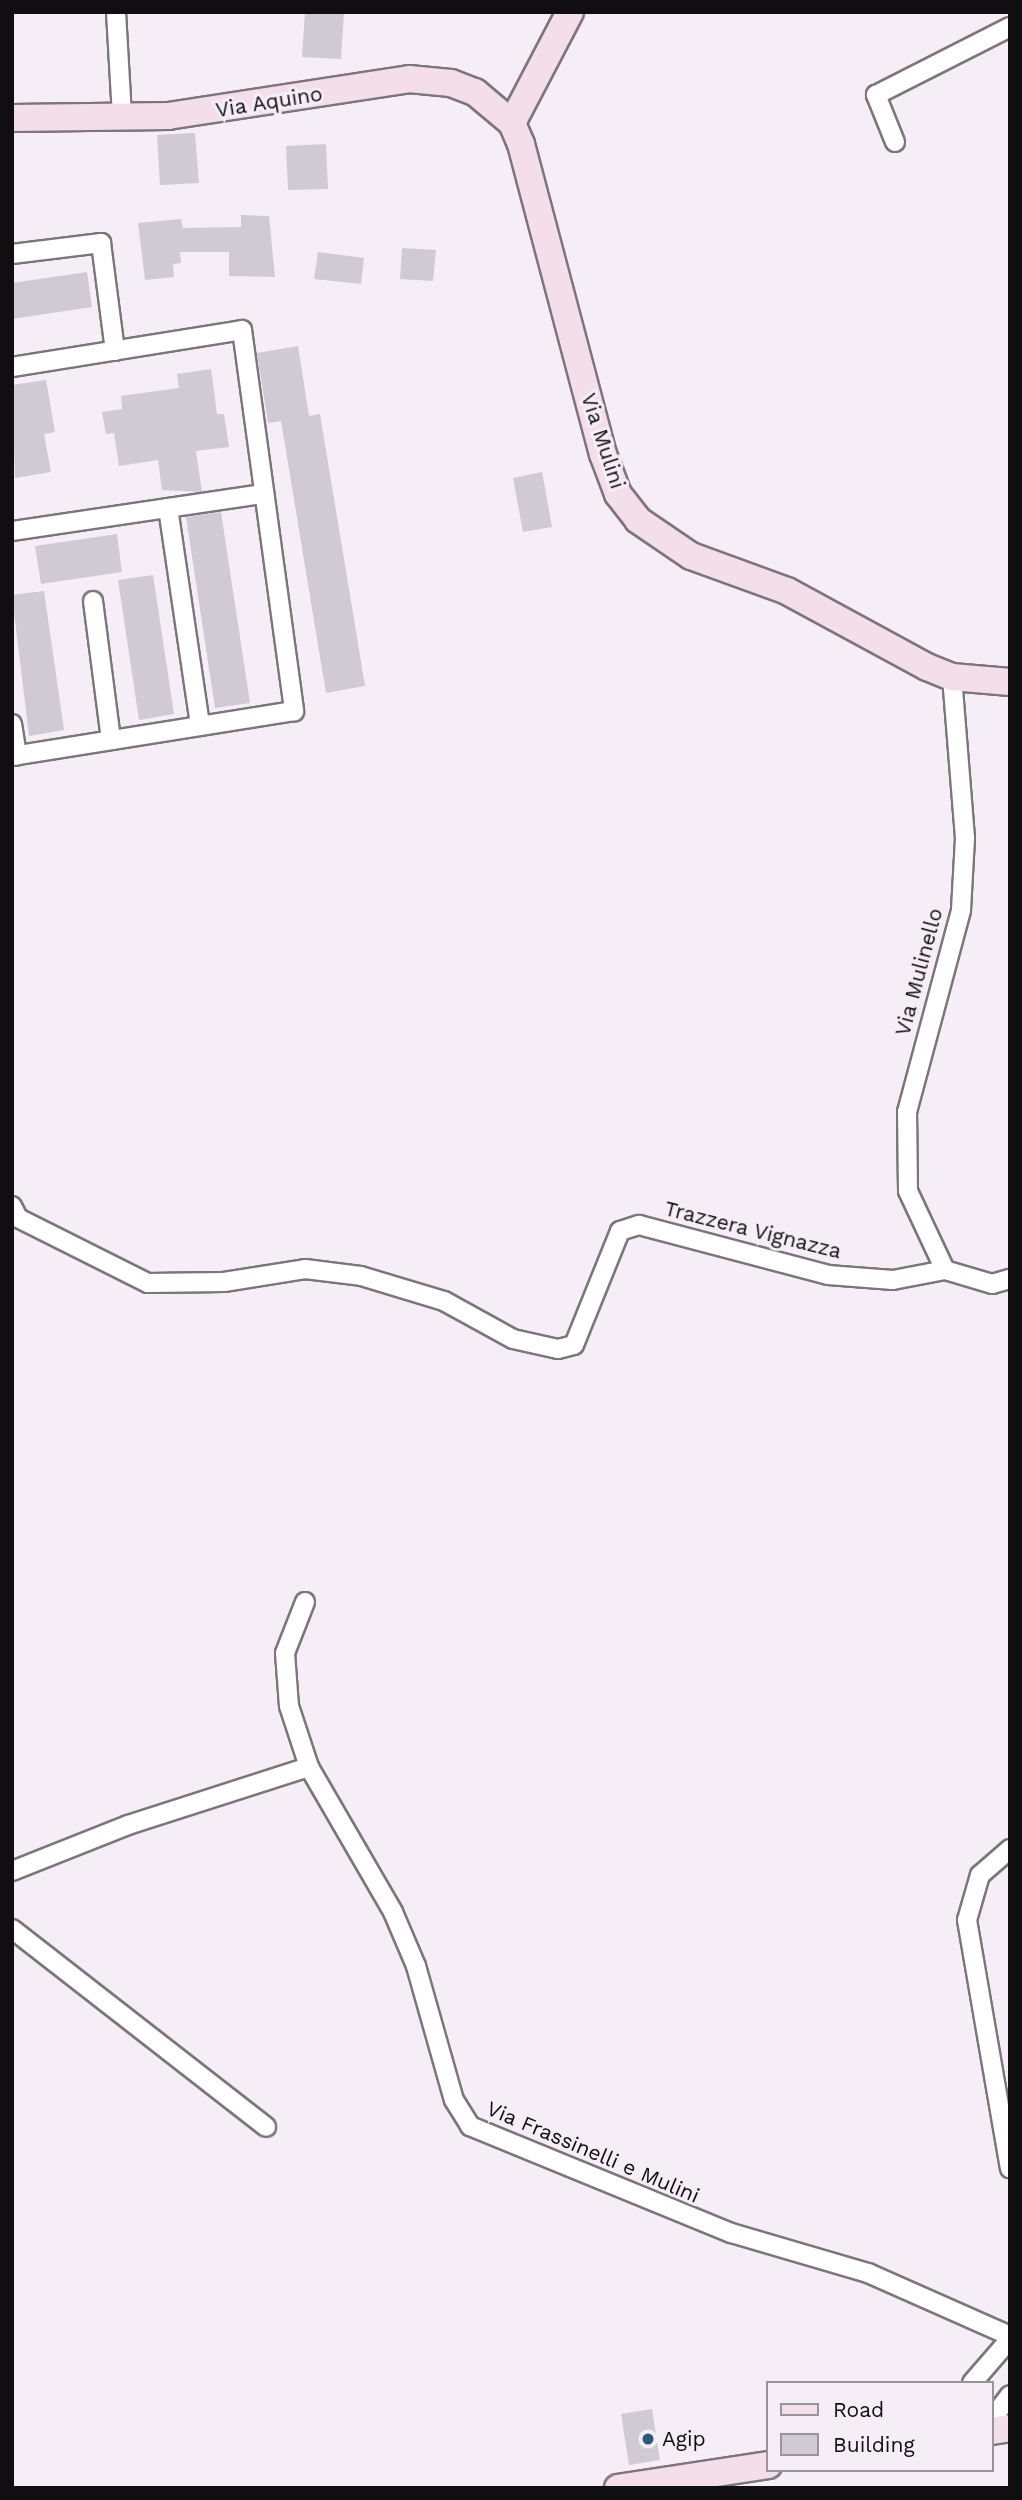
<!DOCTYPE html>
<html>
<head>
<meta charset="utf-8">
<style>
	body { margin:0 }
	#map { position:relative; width:1022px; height:2500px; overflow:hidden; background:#f6eef6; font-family:"Work Sans",sans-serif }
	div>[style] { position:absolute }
	.building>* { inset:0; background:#cfcad3 }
	.roads { filter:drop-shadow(2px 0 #7d757c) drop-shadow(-2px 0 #7d757c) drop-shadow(0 2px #7d757c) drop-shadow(0 -2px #7d757c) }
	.street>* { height:18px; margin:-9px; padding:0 9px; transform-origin:9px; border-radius:9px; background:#fff }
	.secondary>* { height:26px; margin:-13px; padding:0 13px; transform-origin:13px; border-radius:13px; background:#f3dee9 }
	.dots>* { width:19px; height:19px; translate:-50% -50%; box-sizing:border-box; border:4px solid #f6eef6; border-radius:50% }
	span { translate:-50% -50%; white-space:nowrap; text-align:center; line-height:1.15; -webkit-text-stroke:6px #f6eef6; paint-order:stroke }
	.street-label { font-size:21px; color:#110e11 }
	.poi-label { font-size:21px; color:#110e11 }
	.left { translate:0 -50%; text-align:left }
	.frame { position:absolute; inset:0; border:14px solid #110e11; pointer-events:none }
	.legend { position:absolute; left:766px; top:2381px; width:228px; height:91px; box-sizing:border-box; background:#f6eef6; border:2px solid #9a949a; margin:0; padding:9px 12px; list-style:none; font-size:21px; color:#110e11 }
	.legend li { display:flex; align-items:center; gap:14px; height:35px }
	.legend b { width:35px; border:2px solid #9a949a }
</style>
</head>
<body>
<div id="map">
	<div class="building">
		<div style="clip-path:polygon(305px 12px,344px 12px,341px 59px,302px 57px)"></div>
		<div style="clip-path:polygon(195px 133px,199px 183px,160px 185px,157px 135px)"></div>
		<div style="clip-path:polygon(326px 144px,328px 189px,288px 190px,286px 146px)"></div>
		<div style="clip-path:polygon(241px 215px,269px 216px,275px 277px,229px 276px,229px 252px,180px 252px,181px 263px,173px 264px,174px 277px,145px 280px,138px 223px,181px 219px,183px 228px,241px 227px)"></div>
		<div style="clip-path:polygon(402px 248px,436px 250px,433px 281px,400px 279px)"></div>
		<div style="clip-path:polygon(318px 252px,364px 258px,361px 284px,314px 279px)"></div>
		<div style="clip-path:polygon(87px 272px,92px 307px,12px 319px,12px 283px)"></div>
		<div style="clip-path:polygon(298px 346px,309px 416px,320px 414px,365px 686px,326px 693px,281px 421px,268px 423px,257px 353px)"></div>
		<div style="clip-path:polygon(211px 369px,217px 414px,224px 414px,229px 447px,196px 451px,202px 492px,162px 490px,158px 460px,119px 466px,114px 433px,106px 434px,102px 412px,122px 409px,121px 396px,179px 388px,177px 374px)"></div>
		<div style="clip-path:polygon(46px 380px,55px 432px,44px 434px,51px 472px,15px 478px,12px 385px)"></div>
		<div style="clip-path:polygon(542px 472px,552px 527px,523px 532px,513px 478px)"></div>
		<div style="clip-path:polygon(221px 512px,250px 703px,215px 708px,186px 517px)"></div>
		<div style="clip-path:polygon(117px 534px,122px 572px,41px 584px,35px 546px)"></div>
		<div style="clip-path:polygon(153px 575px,174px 714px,139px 720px,118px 580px)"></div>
		<div style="clip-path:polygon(44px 591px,64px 730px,29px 736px,12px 595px)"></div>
		<div style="clip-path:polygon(652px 2409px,660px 2460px,629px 2465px,621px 2414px)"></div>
	</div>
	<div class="roads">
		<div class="street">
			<div style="left:116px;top:12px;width:105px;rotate:86.7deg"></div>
			<div style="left:895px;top:142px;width:51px;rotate:-112deg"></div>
			<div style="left:876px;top:95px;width:150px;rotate:-26.9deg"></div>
			<div style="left:12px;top:254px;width:90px;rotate:-7deg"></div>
			<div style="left:101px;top:243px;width:109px;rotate:82.6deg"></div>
			<div style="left:12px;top:367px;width:233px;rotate:-9.1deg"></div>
			<div style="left:242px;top:330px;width:385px;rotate:82.2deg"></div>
			<div style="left:294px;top:711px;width:286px;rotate:170.9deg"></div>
			<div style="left:168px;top:508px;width:220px;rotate:81.6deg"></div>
			<div style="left:12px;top:531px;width:255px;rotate:-8.4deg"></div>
			<div style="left:93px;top:601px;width:140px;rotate:82.6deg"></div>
			<div style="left:12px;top:724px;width:32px;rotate:81deg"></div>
			<div style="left:12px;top:1206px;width:13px;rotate:63deg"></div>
			<div style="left:18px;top:1218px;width:145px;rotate:26.6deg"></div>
			<div style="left:148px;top:1283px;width:76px;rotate:-0.8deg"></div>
			<div style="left:224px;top:1282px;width:82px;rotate:-9.1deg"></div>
			<div style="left:305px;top:1269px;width:56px;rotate:7.1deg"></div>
			<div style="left:361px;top:1276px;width:87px;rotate:16.8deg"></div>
			<div style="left:444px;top:1301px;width:79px;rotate:28.8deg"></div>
			<div style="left:513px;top:1339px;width:46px;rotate:12.5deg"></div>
			<div style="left:558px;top:1349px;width:16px;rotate:-14deg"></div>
			<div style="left:574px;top:1345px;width:123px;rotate:-68deg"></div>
			<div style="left:620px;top:1231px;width:20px;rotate:-18deg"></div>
			<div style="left:639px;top:1225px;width:196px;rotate:14.8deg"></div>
			<div style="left:828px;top:1275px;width:65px;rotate:4.4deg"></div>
			<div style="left:893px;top:1280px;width:53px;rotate:-10.9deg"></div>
			<div style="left:945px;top:1270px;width:49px;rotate:16.6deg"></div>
			<div style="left:992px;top:1284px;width:19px;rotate:-16deg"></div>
			<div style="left:945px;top:1270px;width:87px;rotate:-115.1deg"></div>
			<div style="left:908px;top:1191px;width:79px;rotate:-90.7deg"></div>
			<div style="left:907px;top:1112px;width:209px;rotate:-75deg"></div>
			<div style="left:961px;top:910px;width:72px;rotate:-86.8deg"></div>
			<div style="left:965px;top:838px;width:162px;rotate:-94.6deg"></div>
			<div style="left:305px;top:1602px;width:55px;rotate:111.4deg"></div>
			<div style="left:285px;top:1653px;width:53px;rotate:85.7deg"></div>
			<div style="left:289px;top:1706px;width:64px;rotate:71.8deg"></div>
			<div style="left:1010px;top:1849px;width:40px;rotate:139deg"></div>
			<div style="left:980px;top:1875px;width:47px;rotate:106.1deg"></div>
			<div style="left:967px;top:1920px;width:252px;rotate:80.2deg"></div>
			<div style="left:12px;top:1871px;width:125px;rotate:-21.6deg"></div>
			<div style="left:128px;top:1825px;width:190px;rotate:-17.8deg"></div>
			<div style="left:309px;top:1767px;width:168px;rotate:59.9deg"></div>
			<div style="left:393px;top:1912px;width:59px;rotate:66.9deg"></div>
			<div style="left:416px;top:1966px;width:139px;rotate:74.2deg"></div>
			<div style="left:454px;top:2100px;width:31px;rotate:58deg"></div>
			<div style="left:470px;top:2126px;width:282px;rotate:22.3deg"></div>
			<div style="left:731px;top:2233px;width:143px;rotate:16.3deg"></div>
			<div style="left:868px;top:2273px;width:155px;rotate:23.9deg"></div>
			<div style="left:12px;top:1929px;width:322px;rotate:37.9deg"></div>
			<div style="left:972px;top:2383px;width:58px;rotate:-49.2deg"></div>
			<div style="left:992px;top:2419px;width:30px;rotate:-53deg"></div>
		</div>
		<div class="secondary">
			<div style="left:12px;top:118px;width:156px;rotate:-0.7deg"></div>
			<div style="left:168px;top:116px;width:244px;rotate:-8.7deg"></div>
			<div style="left:409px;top:79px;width:42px;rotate:5.4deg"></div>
			<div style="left:451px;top:83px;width:26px;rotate:21deg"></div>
			<div style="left:475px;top:92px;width:48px;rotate:40deg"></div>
			<div style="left:512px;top:123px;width:23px;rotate:67deg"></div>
			<div style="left:521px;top:144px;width:321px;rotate:75.2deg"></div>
			<div style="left:603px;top:454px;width:43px;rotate:69.4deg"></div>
			<div style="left:618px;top:494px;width:33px;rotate:52deg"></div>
			<div style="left:638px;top:520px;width:64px;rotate:34.2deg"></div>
			<div style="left:691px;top:556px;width:102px;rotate:20deg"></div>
			<div style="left:787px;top:591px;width:159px;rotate:28.5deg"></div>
			<div style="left:927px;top:667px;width:27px;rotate:22deg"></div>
			<div style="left:952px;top:677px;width:58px;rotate:4.9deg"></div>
			<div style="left:512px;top:123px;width:125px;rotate:-62.4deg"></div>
			<div style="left:992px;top:2431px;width:18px;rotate:-9deg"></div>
			<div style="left:618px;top:2488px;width:152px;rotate:-8.7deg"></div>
		</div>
	</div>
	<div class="dots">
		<div style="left:648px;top:2439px;background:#2b5d7a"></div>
	</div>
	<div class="street-label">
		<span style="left:269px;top:102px;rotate:-9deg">Via Aquino</span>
		<span style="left:603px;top:441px;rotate:72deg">Via Mulini</span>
		<span style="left:919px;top:972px;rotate:-75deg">Via Mulinello</span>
		<span style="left:753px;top:1230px;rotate:14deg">Trazzera Vignazza</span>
		<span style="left:593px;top:2152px;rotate:23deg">Via Frassinelli e Mulini</span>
	</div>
	<div class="poi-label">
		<span class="left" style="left:662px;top:2439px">Agip</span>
	</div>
	<div class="frame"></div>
	<ul class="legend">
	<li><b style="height:9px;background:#f3dee9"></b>Road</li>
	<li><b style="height:19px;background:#cfcad3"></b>Building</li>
	</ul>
</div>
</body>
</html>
